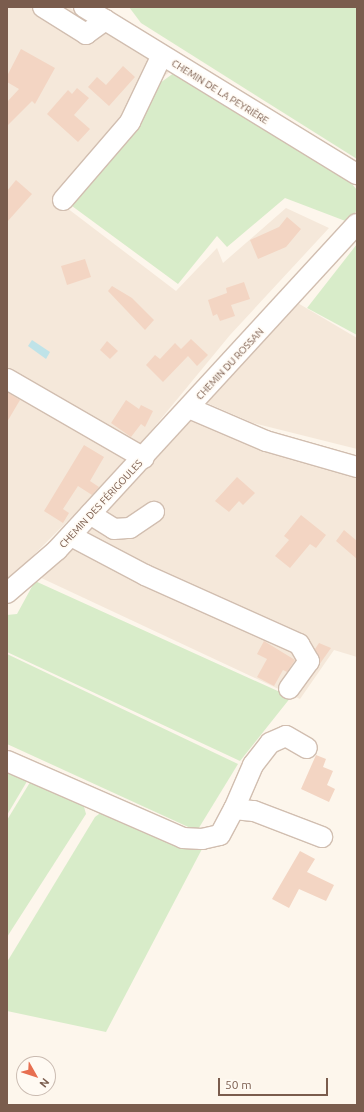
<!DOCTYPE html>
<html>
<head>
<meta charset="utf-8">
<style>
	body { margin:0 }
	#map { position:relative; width:364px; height:1112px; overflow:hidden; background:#fdf6ec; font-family:Ubuntu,sans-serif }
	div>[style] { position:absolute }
	.residential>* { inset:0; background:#f5e8da }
	.green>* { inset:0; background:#d8ecc9 }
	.water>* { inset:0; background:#bfe3e8 }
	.building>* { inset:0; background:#f3d5c3 }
	.roads { filter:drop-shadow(1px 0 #d1beb0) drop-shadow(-1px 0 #d1beb0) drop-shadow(0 1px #d1beb0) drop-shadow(0 -1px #d1beb0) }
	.minor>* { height:20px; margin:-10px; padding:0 10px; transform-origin:10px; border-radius:10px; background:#fff }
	span { translate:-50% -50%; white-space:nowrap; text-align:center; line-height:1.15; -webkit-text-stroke:3px #fffaf3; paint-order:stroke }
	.street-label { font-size:10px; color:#7a5c4d }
	.frame { position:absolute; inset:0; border:8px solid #7a5c4d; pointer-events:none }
	.north { position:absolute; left:16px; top:1056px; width:40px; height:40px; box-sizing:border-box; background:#fffaf3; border:1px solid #cabbb1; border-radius:50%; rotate:129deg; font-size:11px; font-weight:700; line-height:16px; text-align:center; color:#7a5c4d }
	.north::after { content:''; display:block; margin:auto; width:14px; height:18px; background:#e76f51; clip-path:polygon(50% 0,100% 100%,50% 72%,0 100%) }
	.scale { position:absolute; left:218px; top:1078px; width:110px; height:18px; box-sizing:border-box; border:2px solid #7a5c4d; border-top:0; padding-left:5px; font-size:12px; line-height:14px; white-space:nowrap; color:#7a5c4d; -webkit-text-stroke:3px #fffaf3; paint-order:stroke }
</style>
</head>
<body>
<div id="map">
	<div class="residential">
		<div style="clip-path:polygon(7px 7px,68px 7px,175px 67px,158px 82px,67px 208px,176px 291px,217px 248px,223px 263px,286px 208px,329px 228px,230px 335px,123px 465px,7px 582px)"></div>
		<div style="clip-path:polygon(296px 302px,357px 338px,357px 449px,253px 423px,207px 403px)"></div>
		<div style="clip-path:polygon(192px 416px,357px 473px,357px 657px,334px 650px,300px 699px,37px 576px)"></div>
	</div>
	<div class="green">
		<div style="clip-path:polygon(129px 7px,357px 7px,357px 159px,141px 23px)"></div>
		<div style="clip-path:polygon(178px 70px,352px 184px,357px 190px,357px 210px,348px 222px,285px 198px,227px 247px,217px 236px,178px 284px,72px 206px,135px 128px,160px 83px)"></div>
		<div style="clip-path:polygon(357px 244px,357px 335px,307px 308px)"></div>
		<div style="clip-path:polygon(35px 581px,291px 697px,240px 761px,7px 652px,7px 615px,17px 614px)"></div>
		<div style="clip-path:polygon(7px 654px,238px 764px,197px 831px,7px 744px)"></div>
		<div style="clip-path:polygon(7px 767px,29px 778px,7px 815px)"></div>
		<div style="clip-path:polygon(32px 779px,83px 803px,86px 814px,7px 937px,7px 820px)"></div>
		<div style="clip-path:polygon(103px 811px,202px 849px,106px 1032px,7px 1011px,7px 962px,95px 817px)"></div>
	</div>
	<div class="water">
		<div style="clip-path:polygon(32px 340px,50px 352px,46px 359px,28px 346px)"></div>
	</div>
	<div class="building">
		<div style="clip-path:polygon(21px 49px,55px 68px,35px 104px,32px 101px,7px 126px,7px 102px,19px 89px,7px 82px,7px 76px)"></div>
		<div style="clip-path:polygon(123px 66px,135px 77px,109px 106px,88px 87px,97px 77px,106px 85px)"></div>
		<div style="clip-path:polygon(77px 88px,89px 98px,74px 115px,90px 129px,78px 142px,47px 114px,68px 90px,72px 94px)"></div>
		<div style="clip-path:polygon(16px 180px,32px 194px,7px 222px,7px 191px)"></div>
		<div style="clip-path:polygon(287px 217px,301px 229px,286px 247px,258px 259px,250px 240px,279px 227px)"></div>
		<div style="clip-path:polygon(85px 259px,91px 277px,67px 285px,61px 266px)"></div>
		<div style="clip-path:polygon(244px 282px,250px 299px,231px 305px,235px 316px,220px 321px,217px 314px,213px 316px,208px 300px,227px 293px,226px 288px)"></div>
		<div style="clip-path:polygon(112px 286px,132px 298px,154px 320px,145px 330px,108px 291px)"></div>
		<div style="clip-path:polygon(191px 339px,208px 355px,197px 366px,188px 356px,163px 382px,146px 365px,155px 355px,160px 359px,175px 343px,181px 349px)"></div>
		<div style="clip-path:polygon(107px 341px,118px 351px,110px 359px,100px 350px)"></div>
		<div style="clip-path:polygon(7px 392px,20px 400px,7px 422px)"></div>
		<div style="clip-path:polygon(126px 400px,139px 409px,141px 405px,153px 411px,145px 427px,141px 424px,131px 437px,111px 423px)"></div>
		<div style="clip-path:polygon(84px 445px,104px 457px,90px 481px,99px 487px,92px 495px,78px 486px,63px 509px,69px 513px,63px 523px,44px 511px)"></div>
		<div style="clip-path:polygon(237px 477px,255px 493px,243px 505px,239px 501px,229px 512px,215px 501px)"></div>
		<div style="clip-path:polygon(301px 515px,326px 535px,316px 548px,310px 544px,290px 568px,275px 556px,289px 540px,284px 536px)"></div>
		<div style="clip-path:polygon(344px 530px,357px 541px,357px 559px,336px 541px)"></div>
		<div style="clip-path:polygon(264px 641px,295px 660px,287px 672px,283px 670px,274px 686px,257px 677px,267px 659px,257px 654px)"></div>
		<div style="clip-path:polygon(319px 643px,331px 648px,319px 665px,315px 649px)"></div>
		<div style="clip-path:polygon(316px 755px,326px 759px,323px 767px,333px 771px,327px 785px,335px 789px,329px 802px,301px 789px)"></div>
		<div style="clip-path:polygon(300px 851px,315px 859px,307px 872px,334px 885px,326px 901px,299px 889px,289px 908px,272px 899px)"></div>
	</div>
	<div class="roads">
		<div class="minor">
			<div style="left:43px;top:7px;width:51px;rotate:32.1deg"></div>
			<div style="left:86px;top:34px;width:24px;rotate:-36deg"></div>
			<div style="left:84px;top:7px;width:320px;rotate:31.5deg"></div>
			<div style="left:63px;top:200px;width:103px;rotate:-49.3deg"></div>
			<div style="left:130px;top:122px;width:74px;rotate:-64.5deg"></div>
			<div style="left:7px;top:379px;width:158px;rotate:30deg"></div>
			<div style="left:189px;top:408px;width:84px;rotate:23.2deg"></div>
			<div style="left:266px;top:441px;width:95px;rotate:15.9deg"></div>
			<div style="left:90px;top:514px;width:28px;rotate:32deg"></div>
			<div style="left:114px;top:529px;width:16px;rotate:-4deg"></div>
			<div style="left:130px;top:528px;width:29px;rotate:-34deg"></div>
			<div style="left:71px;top:536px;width:84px;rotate:27.8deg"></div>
			<div style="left:145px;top:575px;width:169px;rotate:24.1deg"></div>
			<div style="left:299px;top:644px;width:20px;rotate:60deg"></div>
			<div style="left:309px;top:661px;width:34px;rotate:126deg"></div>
			<div style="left:7px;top:593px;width:66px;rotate:-40.7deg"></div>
			<div style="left:57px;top:550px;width:443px;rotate:-47.4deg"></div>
			<div style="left:7px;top:761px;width:192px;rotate:23.6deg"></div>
			<div style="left:183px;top:838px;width:19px;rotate:3deg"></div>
			<div style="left:202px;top:839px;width:18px;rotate:-13deg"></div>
			<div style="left:220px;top:835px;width:30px;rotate:-62deg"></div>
			<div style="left:234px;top:809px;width:20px;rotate:6deg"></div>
			<div style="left:254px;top:811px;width:73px;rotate:20.9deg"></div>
			<div style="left:234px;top:809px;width:48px;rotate:-66.6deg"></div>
			<div style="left:253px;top:765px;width:28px;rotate:-52deg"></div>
			<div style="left:270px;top:743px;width:17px;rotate:-24deg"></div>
			<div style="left:286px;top:736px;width:24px;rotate:30deg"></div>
		</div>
	</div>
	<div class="street-label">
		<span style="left:220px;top:92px;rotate:32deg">CHEMIN DE LA PEYRIÈRE</span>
		<span style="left:230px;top:364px;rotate:-47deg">CHEMIN DU ROSSAN</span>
		<span style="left:101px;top:504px;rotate:-47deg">CHEMIN DES FÉRIGOULES</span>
	</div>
	<div class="frame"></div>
	<div class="north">N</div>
	<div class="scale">50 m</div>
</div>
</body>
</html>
